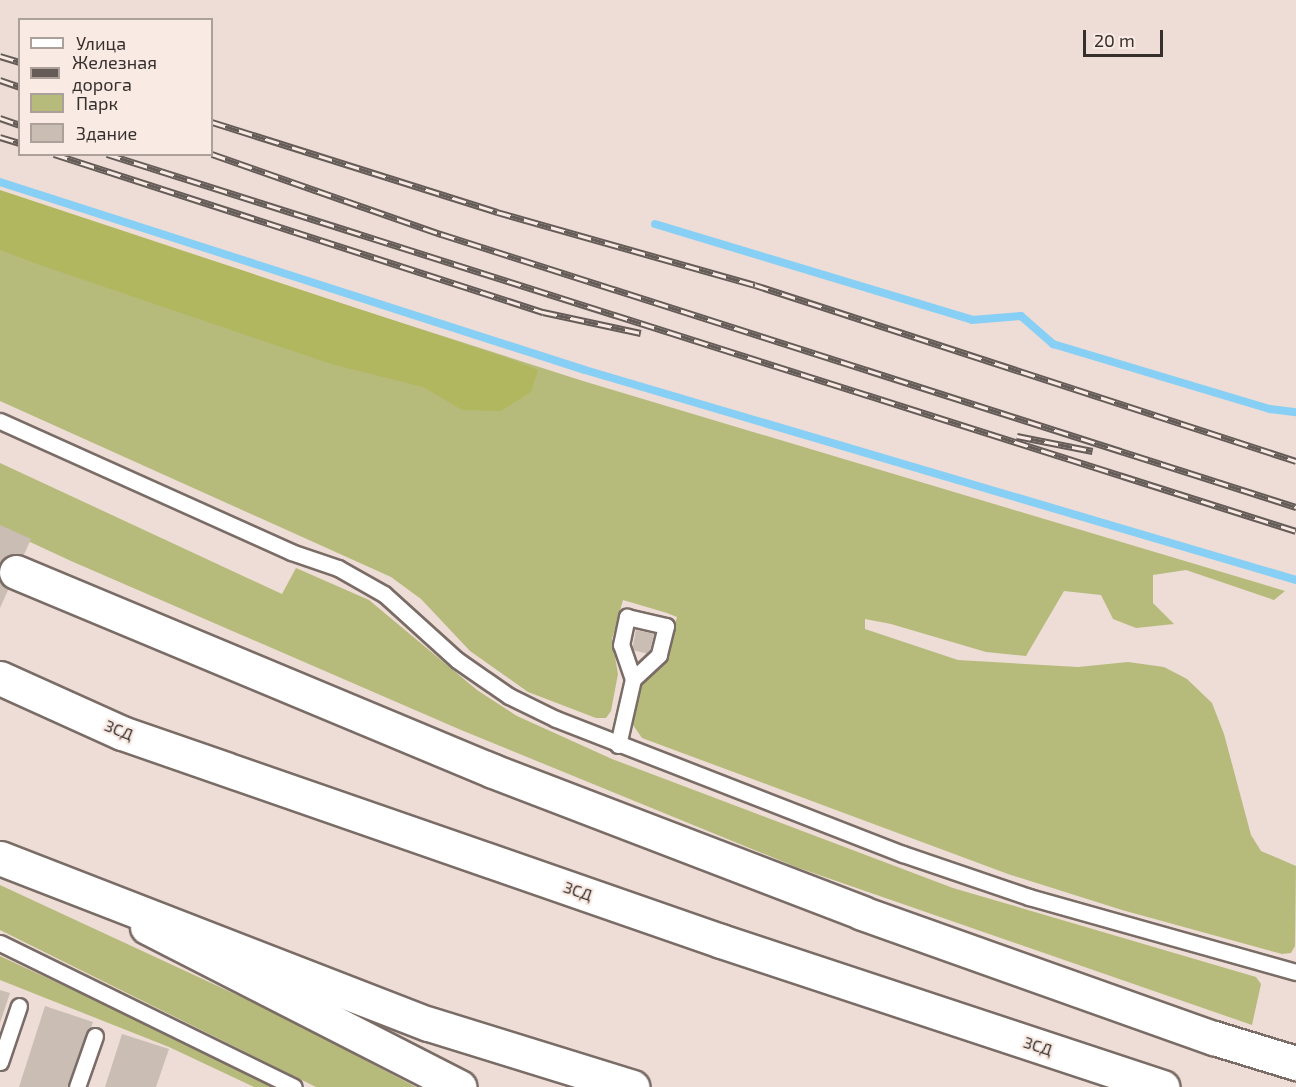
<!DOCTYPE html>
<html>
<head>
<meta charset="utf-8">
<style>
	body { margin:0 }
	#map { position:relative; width:1296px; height:1087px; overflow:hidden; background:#edddd6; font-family:"Exo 2",sans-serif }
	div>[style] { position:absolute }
	.green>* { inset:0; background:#b6bb7b }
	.forest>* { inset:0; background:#b1b75f }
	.stream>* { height:8px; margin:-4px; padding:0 4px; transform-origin:4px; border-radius:4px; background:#88cff5 }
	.building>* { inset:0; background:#cabdb4 }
	.roads { filter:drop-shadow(2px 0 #7a6c66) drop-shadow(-2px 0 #7a6c66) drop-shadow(0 2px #7a6c66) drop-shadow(0 -2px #7a6c66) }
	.service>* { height:15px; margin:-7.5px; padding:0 7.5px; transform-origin:7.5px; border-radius:7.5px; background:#fff }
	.primary>* { height:33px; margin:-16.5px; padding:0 16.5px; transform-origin:16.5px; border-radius:16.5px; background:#fff }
	.motorway>* { height:33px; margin:-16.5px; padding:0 16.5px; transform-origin:16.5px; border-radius:16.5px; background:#fff }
	.rail>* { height:7px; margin-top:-3.5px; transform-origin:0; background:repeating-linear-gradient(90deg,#faeae4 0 14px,#655c58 0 28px); box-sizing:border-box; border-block:2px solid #655c58 }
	span { translate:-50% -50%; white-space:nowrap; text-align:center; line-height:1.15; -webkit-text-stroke:4.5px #faeae4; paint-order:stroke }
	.street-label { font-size:16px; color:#36302d }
	.legend { position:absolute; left:18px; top:18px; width:195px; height:138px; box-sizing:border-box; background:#faeae4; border:2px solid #aca09b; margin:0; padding:8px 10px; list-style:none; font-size:18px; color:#36302d }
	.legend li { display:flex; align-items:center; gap:12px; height:30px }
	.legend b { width:30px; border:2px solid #aca09b }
	.scale { position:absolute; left:1083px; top:30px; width:80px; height:27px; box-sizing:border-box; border:3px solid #36302d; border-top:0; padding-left:8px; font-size:18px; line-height:21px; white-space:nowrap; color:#36302d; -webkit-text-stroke:4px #faeae4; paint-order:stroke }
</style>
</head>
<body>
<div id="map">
	<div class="green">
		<div style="clip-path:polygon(0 194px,583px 381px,1285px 591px,1274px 600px,1186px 570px,1153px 575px,1153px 603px,1174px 624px,1136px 628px,1113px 619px,1101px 595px,1064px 591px,1026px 656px,986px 652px,891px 624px,865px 619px,865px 629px,958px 660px,1078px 667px,1128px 662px,1164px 667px,1187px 679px,1212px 703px,1224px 734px,1251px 835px,1261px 851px,1296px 866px,1295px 946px,1291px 953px,1282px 954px,1122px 910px,1008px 874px,642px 738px,633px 725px,634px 714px,642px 681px,664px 664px,677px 617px,667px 613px,623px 600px,612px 639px,618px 674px,611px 711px,606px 718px,596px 718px,528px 692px,470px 651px,421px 599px,391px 577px,0 401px)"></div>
		<div style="clip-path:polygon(0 463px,282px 594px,296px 568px,369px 600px,477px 690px,517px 716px,612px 759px,953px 888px,1256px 977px,1261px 984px,1252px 1025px,796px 867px,461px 730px,71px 561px,0 528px)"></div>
		<div style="clip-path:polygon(0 885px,274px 1012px,416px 1087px,316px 1087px,0 930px)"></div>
		<div style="clip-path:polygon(0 956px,181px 1040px,276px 1087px,254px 1087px,169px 1047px,0 980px)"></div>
	</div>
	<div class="forest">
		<div style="clip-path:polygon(0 190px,513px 360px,538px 370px,531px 392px,501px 411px,462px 410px,423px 387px,331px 364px,37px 264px,0 250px)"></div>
	</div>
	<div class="stream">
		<div style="left:0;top:182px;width:614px;rotate:17.82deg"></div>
		<div style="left:585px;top:370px;width:741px;rotate:16.45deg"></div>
		<div style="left:655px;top:224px;width:331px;rotate:16.8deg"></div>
		<div style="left:972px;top:320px;width:49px;rotate:-4.7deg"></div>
		<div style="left:1021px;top:316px;width:43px;rotate:41.2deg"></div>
		<div style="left:1053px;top:344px;width:227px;rotate:16.7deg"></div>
		<div style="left:1270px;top:409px;width:26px;rotate:7deg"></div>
	</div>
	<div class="building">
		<div style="clip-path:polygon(0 525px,31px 539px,0 608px)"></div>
		<div style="clip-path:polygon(636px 630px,654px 634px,649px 654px,632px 650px)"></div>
		<div style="clip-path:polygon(0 990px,10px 993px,0 1023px)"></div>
		<div style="clip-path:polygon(45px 1006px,93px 1022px,71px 1087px,19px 1087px)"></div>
		<div style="clip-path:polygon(122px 1034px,169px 1049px,156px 1087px,105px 1087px)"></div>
	</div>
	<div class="roads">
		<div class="service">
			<div style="left:0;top:421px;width:319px;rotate:24.2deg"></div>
			<div style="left:291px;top:552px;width:50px;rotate:18.8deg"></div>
			<div style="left:338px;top:568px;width:53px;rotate:29.5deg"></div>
			<div style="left:384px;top:594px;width:98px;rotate:42.1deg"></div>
			<div style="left:457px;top:660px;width:63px;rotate:34.7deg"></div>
			<div style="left:509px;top:696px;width:52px;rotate:26.1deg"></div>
			<div style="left:556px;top:719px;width:372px;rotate:21.3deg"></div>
			<div style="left:903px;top:854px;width:133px;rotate:18.8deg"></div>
			<div style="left:1029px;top:897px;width:277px;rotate:15.7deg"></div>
			<div style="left:618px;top:745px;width:68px;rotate:-77.2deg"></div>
			<div style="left:633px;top:679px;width:36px;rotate:-109deg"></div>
			<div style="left:621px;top:645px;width:29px;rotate:-78deg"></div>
			<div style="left:627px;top:617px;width:40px;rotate:13deg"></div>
			<div style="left:666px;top:626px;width:30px;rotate:104deg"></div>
			<div style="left:659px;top:655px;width:35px;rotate:137deg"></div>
			<div style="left:0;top:943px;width:327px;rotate:26.1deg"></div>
			<div style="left:0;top:1062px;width:59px;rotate:-71.3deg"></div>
			<div style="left:77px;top:1087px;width:54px;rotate:-70.6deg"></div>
		</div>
		<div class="primary">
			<div style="left:16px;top:572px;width:517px;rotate:22.65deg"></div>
			<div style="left:493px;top:771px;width:395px;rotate:21deg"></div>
			<div style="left:862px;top:913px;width:374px;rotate:19.6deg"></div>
			<div style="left:1214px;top:1038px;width:86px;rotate:17deg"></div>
			<div style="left:147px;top:927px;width:351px;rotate:27.1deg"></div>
		</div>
		<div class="motorway">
			<div style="left:0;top:678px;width:134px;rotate:24.3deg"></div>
			<div style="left:122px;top:733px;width:634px;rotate:19.15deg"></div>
			<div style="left:721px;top:941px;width:465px;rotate:18.3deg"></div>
			<div style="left:0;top:858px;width:460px;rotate:21.2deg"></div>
			<div style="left:429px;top:1024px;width:213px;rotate:17.2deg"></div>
		</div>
	</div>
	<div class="rail">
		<div style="left:0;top:56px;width:21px;rotate:17deg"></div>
		<div style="left:0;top:80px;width:21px;rotate:19deg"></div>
		<div style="left:0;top:118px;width:21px;rotate:19deg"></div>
		<div style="left:212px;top:122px;width:299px;rotate:17.5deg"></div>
		<div style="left:497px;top:212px;width:268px;rotate:15.8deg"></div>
		<div style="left:755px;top:285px;width:569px;rotate:18.02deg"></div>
		<div style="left:0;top:137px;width:21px;rotate:17deg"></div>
		<div style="left:54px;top:154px;width:514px;rotate:17.91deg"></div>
		<div style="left:543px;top:312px;width:100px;rotate:12.1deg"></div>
		<div style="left:107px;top:154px;width:1247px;rotate:17.59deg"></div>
		<div style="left:212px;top:154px;width:243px;rotate:19.3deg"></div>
		<div style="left:441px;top:234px;width:898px;rotate:17.71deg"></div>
		<div style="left:1017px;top:436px;width:77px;rotate:11.2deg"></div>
	</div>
	<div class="street-label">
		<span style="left:119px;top:730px;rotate:22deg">ЗСД</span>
		<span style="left:578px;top:891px;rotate:19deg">ЗСД</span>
		<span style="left:1038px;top:1046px;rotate:18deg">ЗСД</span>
	</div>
	<ul class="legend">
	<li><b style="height:8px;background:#fff"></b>Улица</li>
	<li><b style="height:8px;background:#655c58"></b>Железная дорога</li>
	<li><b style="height:16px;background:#b6bb7b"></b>Парк</li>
	<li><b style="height:16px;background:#cabdb4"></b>Здание</li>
	</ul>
	<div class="scale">20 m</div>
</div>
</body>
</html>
